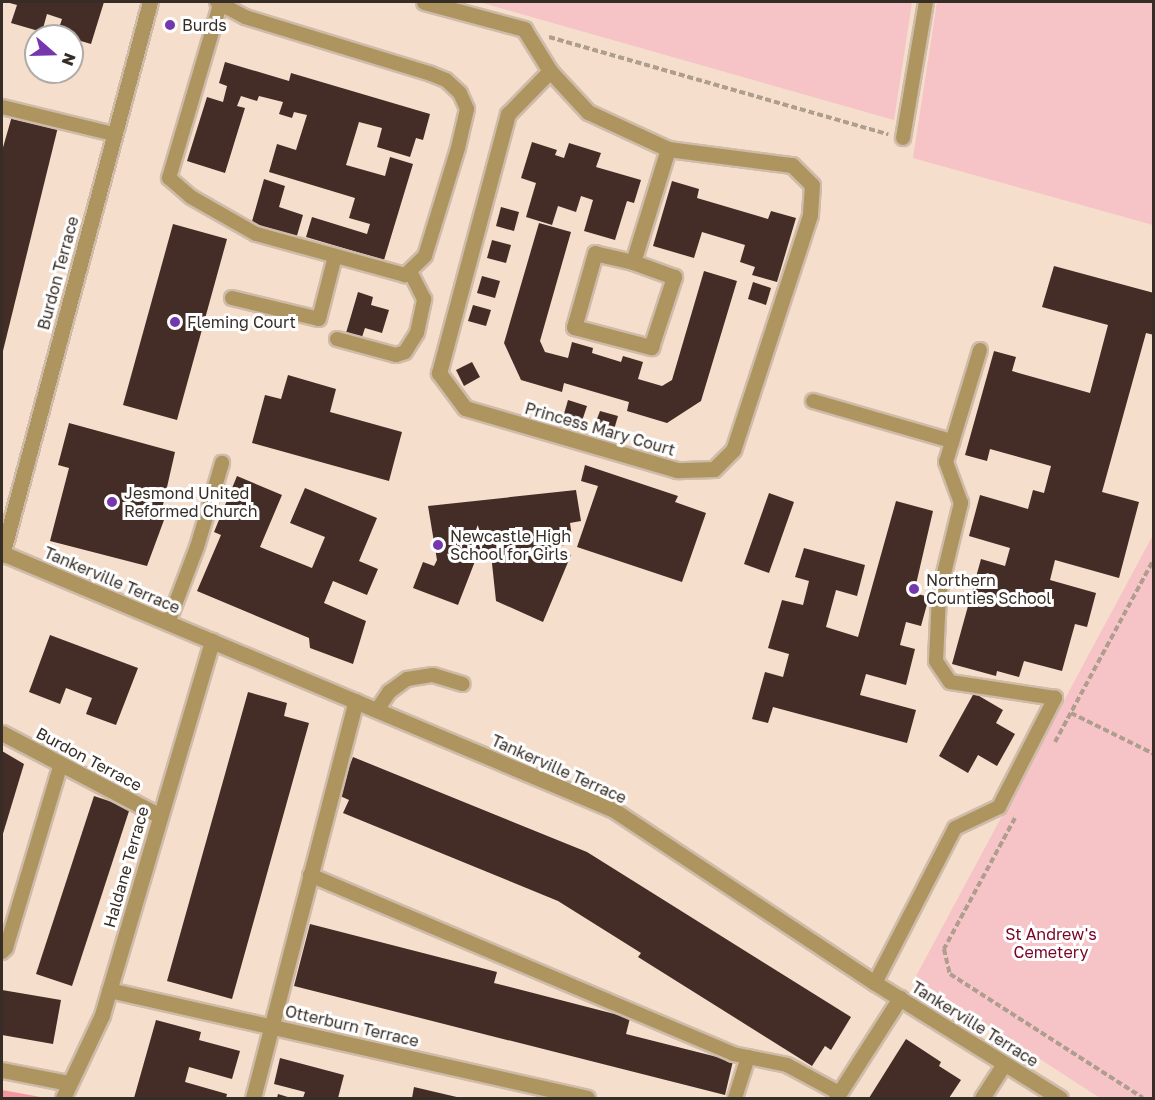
<!DOCTYPE html>
<html>
<head>
<meta charset="utf-8">
<style>
	body { margin:0 }
	#map { position:relative; width:1155px; height:1100px; overflow:hidden; background:#f5decb; font-family:"Golos Text",sans-serif }
	div>[style] { position:absolute }
	.green>* { inset:0; background:#f6c3c6 }
	.forest>* { inset:0; background:#f4969d }
	.building>* { inset:0; background:#442d26 }
	.path>* { height:4px; margin-top:-2px; transform-origin:0; background:repeating-linear-gradient(90deg,#af9d8e 0 6px,transparent 0 9px) }
	.roads { filter:drop-shadow(2px 0 #cfbbaa) drop-shadow(-2px 0 #cfbbaa) drop-shadow(0 2px #cfbbaa) drop-shadow(0 -2px #cfbbaa) }
	.lane>* { height:14px; margin:-7px; padding:0 7px; transform-origin:7px; border-radius:7px; background:#ae955f }
	.street>* { height:15px; margin:-7.5px; padding:0 7.5px; transform-origin:7.5px; border-radius:7.5px; background:#ae955f }
	.dots>* { width:16px; height:16px; translate:-50% -50%; box-sizing:border-box; border:3px solid #fff; border-radius:50% }
	span { translate:-50% -50%; white-space:nowrap; text-align:center; line-height:1.15; -webkit-text-stroke:6px #fff; paint-order:stroke }
	.poi-label { font-size:16px; color:#362d26 }
	.left { translate:0 -50%; text-align:left }
	.street-label { font-size:16px; color:#362d26 }
	.park-label { font-size:16px; color:#780325 }
	.frame { position:absolute; inset:0; border:3px solid #362d26; pointer-events:none }
	.north { position:absolute; left:24px; top:24px; width:60px; height:60px; box-sizing:border-box; background:#fff; border:2px solid #afaba8; border-radius:50%; rotate:110deg; font-size:16px; font-weight:700; line-height:24px; text-align:center; color:#362d26 }
	.north::after { content:''; display:block; margin:auto; width:21px; height:27px; background:#7537ad; clip-path:polygon(50% 0,100% 100%,50% 72%,0 100%) }
</style>
</head>
<body>
<div id="map">
	<div class="green">
		<div style="clip-path:polygon(479px 2px,912px 2px,894px 120px)"></div>
		<div style="clip-path:polygon(937px 2px,1153px 2px,1153px 225px,913px 158px)"></div>
		<div style="clip-path:polygon(1153px 535px,1153px 1098px,1100px 1098px,915px 978px)"></div>
	</div>
	<div class="forest">
		<div style="clip-path:polygon(2px 1090px,46px 1098px,2px 1098px)"></div>
	</div>
	<div class="building">
		<div style="clip-path:polygon(6px 2px,104px 2px,91px 44px,57px 34px,62px 19px,47px 14px,42px 32px,11px 23px,17px 5px)"></div>
		<div style="clip-path:polygon(225px 62px,289px 81px,291px 73px,430px 114px,423px 140px,416px 138px,410px 157px,377px 147px,382px 128px,359px 122px,346px 165px,385px 176px,390px 157px,413px 164px,384px 260px,306px 237px,312px 217px,367px 234px,370px 224px,349px 218px,355px 198px,269px 172px,277px 144px,296px 150px,307px 115px,294px 112px,292px 118px,279px 114px,283px 102px,259px 96px,257px 101px,241px 96px,237px 106px,245px 108px,225px 173px,187px 161px,207px 97px,223px 102px,227px 86px,219px 83px)"></div>
		<div style="clip-path:polygon(12px 116px,58px 127px,2px 355px,2px 151px)"></div>
		<div style="clip-path:polygon(532px 142px,557px 150px,555px 155px,564px 158px,569px 143px,601px 153px,596px 167px,641px 180px,634px 203px,627px 201px,615px 240px,584px 231px,593px 200px,581px 196px,576px 212px,558px 206px,552px 225px,526px 217px,536px 183px,521px 178px)"></div>
		<div style="clip-path:polygon(264px 179px,285px 186px,279px 207px,303px 215px,296px 239px,251px 225px)"></div>
		<div style="clip-path:polygon(672px 181px,699px 189px,697px 198px,768px 219px,771px 211px,796px 218px,777px 282px,752px 275px,755px 267px,740px 262px,745px 245px,702px 232px,694px 258px,653px 246px)"></div>
		<div style="clip-path:polygon(501px 207px,519px 212px,514px 231px,496px 226px)"></div>
		<div style="clip-path:polygon(539px 223px,571px 232px,540px 341px,545px 352px,568px 358px,572px 342px,593px 348px,592px 353px,621px 362px,623px 356px,643px 362px,638px 379px,662px 386px,672px 380px,704px 271px,737px 281px,701px 401px,667px 423px,627px 411px,629px 402px,564px 383px,562px 392px,521px 380px,504px 343px)"></div>
		<div style="clip-path:polygon(173px 224px,227px 239px,177px 420px,123px 405px)"></div>
		<div style="clip-path:polygon(492px 240px,511px 245px,506px 263px,487px 258px)"></div>
		<div style="clip-path:polygon(1054px 266px,1154px 293px,1154px 335px,1146px 333px,1102px 492px,1139px 502px,1119px 578px,1055px 560px,1050px 580px,1096px 593px,1087px 627px,1075px 624px,1062px 671px,1024px 661px,1019px 677px,997px 671px,996px 676px,952px 664px,981px 559px,1005px 566px,1010px 548px,969px 536px,980px 495px,1028px 509px,1033px 490px,1044px 493px,1051px 466px,990px 449px,987px 461px,965px 455px,994px 351px,1016px 357px,1012px 371px,1090px 393px,1108px 325px,1042px 307px)"></div>
		<div style="clip-path:polygon(482px 276px,500px 281px,495px 298px,477px 293px)"></div>
		<div style="clip-path:polygon(753px 282px,771px 288px,766px 305px,748px 299px)"></div>
		<div style="clip-path:polygon(358px 292px,373px 297px,371px 305px,389px 310px,382px 333px,365px 328px,362px 337px,346px 333px)"></div>
		<div style="clip-path:polygon(473px 305px,491px 310px,486px 326px,468px 321px)"></div>
		<div style="clip-path:polygon(472px 362px,480px 377px,464px 386px,456px 370px)"></div>
		<div style="clip-path:polygon(288px 375px,336px 389px,330px 412px,402px 432px,389px 481px,252px 443px,265px 395px,281px 399px)"></div>
		<div style="clip-path:polygon(568px 400px,587px 406px,580px 427px,562px 421px)"></div>
		<div style="clip-path:polygon(600px 411px,618px 416px,613px 433px,594px 427px)"></div>
		<div style="clip-path:polygon(69px 423px,175px 452px,160px 518px,164px 520px,147px 566px,50px 541px,69px 468px,58px 465px)"></div>
		<div style="clip-path:polygon(585px 465px,678px 496px,675px 502px,706px 513px,682px 582px,577px 547px,598px 486px,581px 481px)"></div>
		<div style="clip-path:polygon(237px 476px,282px 495px,260px 547px,312px 568px,325px 537px,290px 523px,305px 488px,377px 518px,359px 561px,378px 569px,367px 595px,333px 581px,324px 603px,366px 621px,353px 664px,310px 648px,309px 638px,197px 591px,221px 535px,214px 532px)"></div>
		<div style="clip-path:polygon(576px 490px,581px 521px,570px 523px,573px 544px,549px 547px,571px 555px,543px 622px,496px 601px,491px 554px,477px 556px,458px 605px,413px 588px,423px 562px,434px 566px,437px 560px,428px 506px)"></div>
		<div style="clip-path:polygon(769px 493px,794px 502px,769px 573px,744px 564px)"></div>
		<div style="clip-path:polygon(896px 501px,933px 511px,914px 593px,929px 597px,921px 626px,906px 622px,900px 645px,915px 649px,906px 685px,866px 674px,860px 695px,916px 710px,907px 743px,773px 707px,768px 723px,752px 719px,765px 672px,783px 677px,789px 654px,768px 648px,782px 600px,803px 605px,809px 581px,795px 577px,804px 548px,865px 565px,857px 596px,836px 590px,826px 627px,858px 637px)"></div>
		<div style="clip-path:polygon(50px 635px,138px 668px,116px 725px,86px 714px,92px 698px,66px 688px,60px 704px,29px 692px)"></div>
		<div style="clip-path:polygon(248px 692px,287px 703px,284px 716px,309px 723px,232px 999px,167px 981px)"></div>
		<div style="clip-path:polygon(974px 693px,1003px 710px,996px 723px,1015px 734px,997px 766px,978px 755px,968px 773px,939px 756px)"></div>
		<div style="clip-path:polygon(2px 751px,24px 764px,2px 837px)"></div>
		<div style="clip-path:polygon(353px 757px,587px 852px,851px 1017px,831px 1050px,825px 1046px,812px 1066px,638px 957px,641px 953px,558px 901px,343px 813px,349px 800px,338px 795px)"></div>
		<div style="clip-path:polygon(94px 796px,130px 808px,72px 986px,36px 974px)"></div>
		<div style="clip-path:polygon(310px 924px,497px 972px,494px 983px,630px 1018px,626px 1034px,733px 1061px,725px 1095px,294px 986px)"></div>
		<div style="clip-path:polygon(2px 990px,61px 1000px,53px 1044px,2px 1035px)"></div>
		<div style="clip-path:polygon(156px 1020px,201px 1032px,199px 1040px,240px 1051px,232px 1079px,189px 1067px,185px 1082px,227px 1094px,226px 1098px,134px 1098px)"></div>
		<div style="clip-path:polygon(906px 1039px,941px 1062px,939px 1066px,961px 1080px,949px 1098px,869px 1098px)"></div>
		<div style="clip-path:polygon(280px 1058px,344px 1075px,338px 1098px,303px 1098px,305px 1092px,274px 1084px)"></div>
		<div style="clip-path:polygon(414px 1087px,461px 1098px,412px 1098px)"></div>
		<div style="clip-path:polygon(278px 1094px,291px 1098px,277px 1098px)"></div>
	</div>
	<div class="path">
		<div style="left:549px;top:37px;width:353px;rotate:16deg"></div>
		<div style="left:1071px;top:713px;width:93px;rotate:26.3deg"></div>
		<div style="left:1055px;top:742px;width:208px;rotate:-61.6deg"></div>
		<div style="left:1015px;top:818px;width:149px;rotate:118.5deg"></div>
		<div style="left:944px;top:949px;width:26px;rotate:77deg"></div>
		<div style="left:950px;top:974px;width:229px;rotate:32.7deg"></div>
	</div>
	<div class="roads">
		<div class="lane">
			<div style="left:217px;top:2px;width:32px;rotate:28deg"></div>
			<div style="left:245px;top:17px;width:195px;rotate:17deg"></div>
			<div style="left:431px;top:74px;width:16px;rotate:22deg"></div>
			<div style="left:446px;top:80px;width:19px;rotate:43deg"></div>
			<div style="left:460px;top:93px;width:17px;rotate:66deg"></div>
			<div style="left:467px;top:109px;width:40px;rotate:103deg"></div>
			<div style="left:458px;top:148px;width:113px;rotate:107deg"></div>
			<div style="left:425px;top:256px;width:28px;rotate:136deg"></div>
			<div style="left:405px;top:275px;width:155px;rotate:-164.6deg"></div>
			<div style="left:256px;top:234px;width:75px;rotate:-150.4deg"></div>
			<div style="left:191px;top:197px;width:29px;rotate:-139deg"></div>
			<div style="left:169px;top:178px;width:180px;rotate:-73.6deg"></div>
			<div style="left:2px;top:107px;width:115px;rotate:13.6deg"></div>
			<div style="left:903px;top:138px;width:138px;rotate:-80.4deg"></div>
			<div style="left:232px;top:298px;width:89px;rotate:13.6deg"></div>
			<div style="left:319px;top:319px;width:65px;rotate:-75.7deg"></div>
			<div style="left:337px;top:339px;width:61px;rotate:15.2deg"></div>
			<div style="left:396px;top:355px;width:9px;rotate:-18deg"></div>
			<div style="left:405px;top:352px;width:22px;rotate:-58deg"></div>
			<div style="left:417px;top:333px;width:35px;rotate:-78deg"></div>
			<div style="left:424px;top:299px;width:31px;rotate:-117deg"></div>
			<div style="left:813px;top:401px;width:145px;rotate:16.1deg"></div>
			<div style="left:168px;top:623px;width:81px;rotate:-69.1deg"></div>
			<div style="left:197px;top:547px;width:88px;rotate:-73.4deg"></div>
			<div style="left:377px;top:710px;width:22px;rotate:-56deg"></div>
			<div style="left:389px;top:692px;width:22px;rotate:-36deg"></div>
			<div style="left:407px;top:679px;width:26px;rotate:-9deg"></div>
			<div style="left:433px;top:675px;width:31px;rotate:17deg"></div>
			<div style="left:310px;top:875px;width:459px;rotate:22.9deg"></div>
			<div style="left:733px;top:1054px;width:55px;rotate:11.5deg"></div>
			<div style="left:787px;top:1065px;width:59px;rotate:28.3deg"></div>
			<div style="left:2px;top:952px;width:6px;rotate:-45deg"></div>
			<div style="left:6px;top:948px;width:192px;rotate:-73.4deg"></div>
			<div style="left:875px;top:983px;width:174px;rotate:-62.7deg"></div>
			<div style="left:955px;top:828px;width:49px;rotate:-25.5deg"></div>
			<div style="left:999px;top:807px;width:123px;rotate:-62.8deg"></div>
			<div style="left:1055px;top:698px;width:106px;rotate:-171.3deg"></div>
			<div style="left:950px;top:682px;width:25px;rotate:-124deg"></div>
			<div style="left:936px;top:661px;width:67px;rotate:-87.4deg"></div>
			<div style="left:939px;top:594px;width:94px;rotate:-76.4deg"></div>
			<div style="left:961px;top:503px;width:44px;rotate:-110.1deg"></div>
			<div style="left:946px;top:462px;width:117px;rotate:-73.1deg"></div>
			<div style="left:735px;top:1098px;width:43px;rotate:-72.4deg"></div>
		</div>
		<div class="street">
			<div style="left:424px;top:2px;width:104px;rotate:15.1deg"></div>
			<div style="left:524px;top:29px;width:49px;rotate:58.2deg"></div>
			<div style="left:550px;top:71px;width:56px;rotate:47.2deg"></div>
			<div style="left:588px;top:112px;width:88px;rotate:24.8deg"></div>
			<div style="left:668px;top:149px;width:125px;rotate:7.4deg"></div>
			<div style="left:792px;top:165px;width:28px;rotate:45deg"></div>
			<div style="left:812px;top:185px;width:30px;rotate:94deg"></div>
			<div style="left:810px;top:215px;width:247px;rotate:108.1deg"></div>
			<div style="left:733px;top:450px;width:27px;rotate:135deg"></div>
			<div style="left:714px;top:469px;width:37px;rotate:178deg"></div>
			<div style="left:677px;top:470px;width:221px;rotate:-163.7deg"></div>
			<div style="left:465px;top:408px;width:44px;rotate:-126.6deg"></div>
			<div style="left:439px;top:373px;width:268px;rotate:-75.1deg"></div>
			<div style="left:508px;top:114px;width:60px;rotate:-45.7deg"></div>
			<div style="left:633px;top:262px;width:39px;rotate:-167deg"></div>
			<div style="left:595px;top:253px;width:77px;rotate:105.8deg"></div>
			<div style="left:574px;top:327px;width:80px;rotate:14.6deg"></div>
			<div style="left:651px;top:347px;width:74px;rotate:-71.8deg"></div>
			<div style="left:674px;top:277px;width:44px;rotate:-159.9deg"></div>
			<div style="left:633px;top:262px;width:118px;rotate:-72.8deg"></div>
			<div style="left:2px;top:553px;width:662px;rotate:22.77deg"></div>
			<div style="left:612px;top:809px;width:315px;rotate:33.5deg"></div>
			<div style="left:875px;top:983px;width:218px;rotate:31.9deg"></div>
			<div style="left:2px;top:555px;width:572px;rotate:-75.02deg"></div>
			<div style="left:2px;top:733px;width:178px;rotate:27.7deg"></div>
			<div style="left:109px;top:990px;width:490px;rotate:12.7deg"></div>
			<div style="left:2px;top:1070px;width:67px;rotate:11.1deg"></div>
			<div style="left:63px;top:1098px;width:92px;rotate:-64.8deg"></div>
			<div style="left:102px;top:1015px;width:390px;rotate:-73.6deg"></div>
			<div style="left:253px;top:1098px;width:410px;rotate:-75.5deg"></div>
			<div style="left:836px;top:1098px;width:119px;rotate:-57.4deg"></div>
			<div style="left:982px;top:1098px;width:40px;rotate:-57.1deg"></div>
		</div>
	</div>
	<div class="dots">
		<div style="left:170px;top:25px;background:#7537ad"></div>
		<div style="left:175px;top:322px;background:#7537ad"></div>
		<div style="left:112px;top:502px;background:#7537ad"></div>
		<div style="left:438px;top:545px;background:#7537ad"></div>
		<div style="left:914px;top:589px;background:#7537ad"></div>
	</div>
	<div class="poi-label">
		<span class="left" style="left:182px;top:25px">Burds</span>
		<span class="left" style="left:187px;top:322px">Fleming Court</span>
		<span class="left" style="left:124px;top:502px">Jesmond United<br>Reformed Church</span>
		<span class="left" style="left:450px;top:545px">Newcastle High<br>School for Girls</span>
		<span class="left" style="left:926px;top:589px">Northern<br>Counties School</span>
	</div>
	<div class="street-label">
		<span style="left:58px;top:273px;rotate:-75deg">Burdon Terrace</span>
		<span style="left:600px;top:429px;rotate:16deg">Princess Mary Court</span>
		<span style="left:112px;top:580px;rotate:23deg">Tankerville Terrace</span>
		<span style="left:89px;top:759px;rotate:28deg">Burdon Terrace</span>
		<span style="left:559px;top:769px;rotate:24deg">Tankerville Terrace</span>
		<span style="left:126px;top:867px;rotate:-74deg">Haldane Terrace</span>
		<span style="left:975px;top:1024px;rotate:32deg">Tankerville Terrace</span>
		<span style="left:352px;top:1026px;rotate:13deg">Otterburn Terrace</span>
	</div>
	<div class="park-label">
		<span style="left:1051px;top:943px">St Andrew's<br>Cemetery</span>
	</div>
	<div class="frame"></div>
	<div class="north">N</div>
</div>
</body>
</html>
